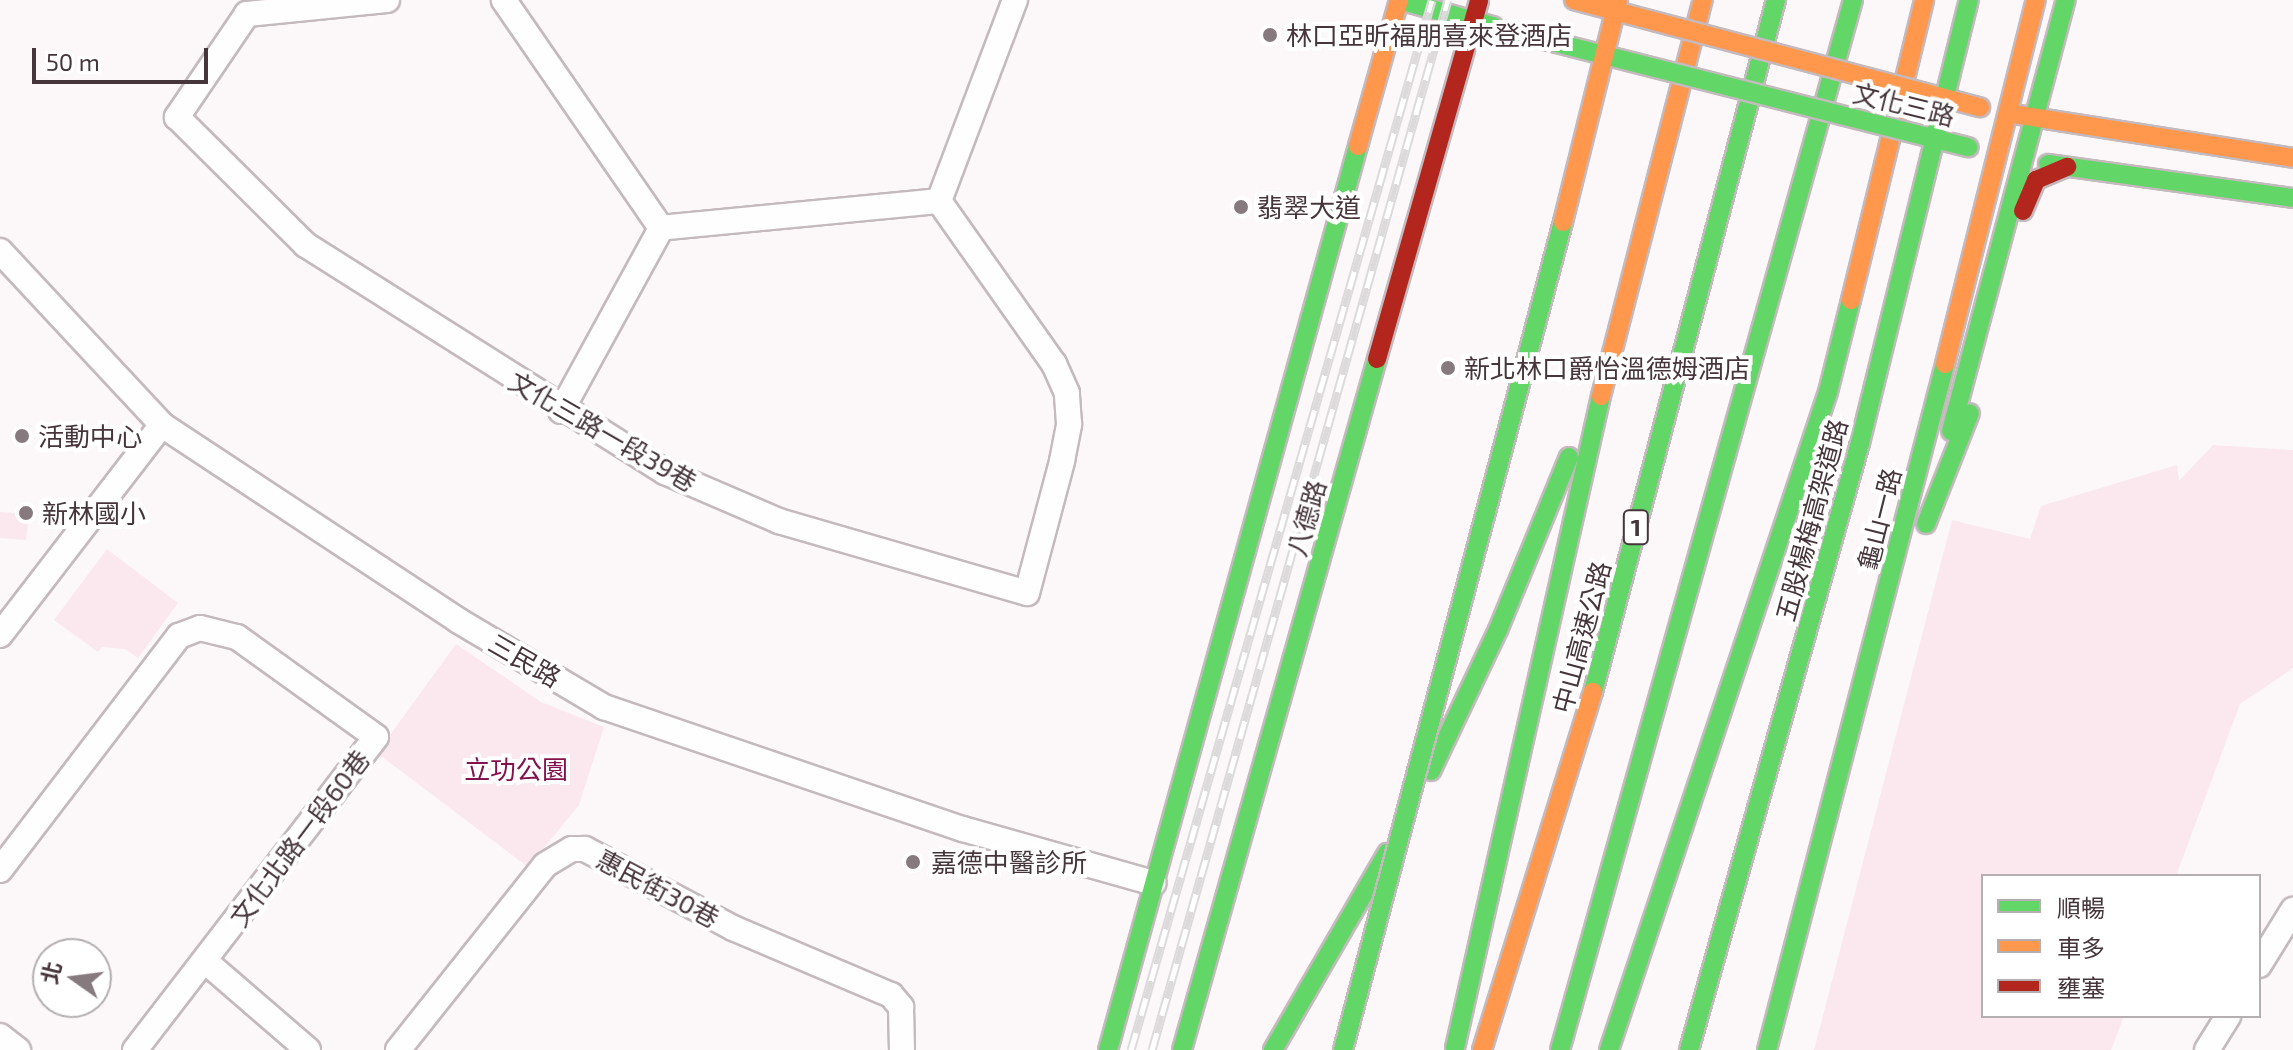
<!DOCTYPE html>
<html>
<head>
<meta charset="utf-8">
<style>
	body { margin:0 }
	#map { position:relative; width:2293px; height:1050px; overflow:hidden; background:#fcf8fa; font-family:"Exo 2","Noto Sans TC",sans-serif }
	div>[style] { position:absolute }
	.green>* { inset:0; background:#fae8ee }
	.roads { filter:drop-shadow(2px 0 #c4babe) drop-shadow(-2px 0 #c4babe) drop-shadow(0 2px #c4babe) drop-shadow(0 -2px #c4babe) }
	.street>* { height:24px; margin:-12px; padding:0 12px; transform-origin:12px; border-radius:12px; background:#fffefe }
	.fast>* { height:18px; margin:-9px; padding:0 9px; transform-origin:9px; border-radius:9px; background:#63d668 }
	.slow>* { height:18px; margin:-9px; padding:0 9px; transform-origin:9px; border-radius:9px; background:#ff974d }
	.jam>* { height:18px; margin:-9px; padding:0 9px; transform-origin:9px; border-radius:9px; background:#b3261e }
	.rail>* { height:9px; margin-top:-4.5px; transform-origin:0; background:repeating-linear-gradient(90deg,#fff 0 18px,#dcdadb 0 36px); box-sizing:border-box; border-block:2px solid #dcdadb }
	.bridges { filter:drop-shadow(2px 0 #c4babe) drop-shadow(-2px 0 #c4babe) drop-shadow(0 2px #c4babe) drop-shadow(0 -2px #c4babe) }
	.fast-bridge>* { height:18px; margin:-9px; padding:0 9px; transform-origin:9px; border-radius:9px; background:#63d668 }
	.slow-bridge>* { height:18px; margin:-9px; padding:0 9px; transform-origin:9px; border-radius:9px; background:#ff974d }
	.dots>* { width:22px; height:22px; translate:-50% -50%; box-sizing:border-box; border:4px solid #fff; border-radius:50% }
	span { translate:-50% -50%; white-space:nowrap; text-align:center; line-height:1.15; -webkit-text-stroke:8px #fff; paint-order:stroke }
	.shield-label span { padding:2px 6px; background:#fff; border:2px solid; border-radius:6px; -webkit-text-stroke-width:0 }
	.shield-label { font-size:24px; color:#46363c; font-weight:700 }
	.poi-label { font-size:26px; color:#46363c }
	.left { translate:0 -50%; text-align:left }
	.street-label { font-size:26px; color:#46363c }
	.park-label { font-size:26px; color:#85104e }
	.legend { position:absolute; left:1981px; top:874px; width:280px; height:144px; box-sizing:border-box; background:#fff; border:2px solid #b5afb1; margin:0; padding:10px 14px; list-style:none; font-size:24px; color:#46363c }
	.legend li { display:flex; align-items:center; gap:16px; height:40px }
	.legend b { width:40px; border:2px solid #b5afb1 }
	.north { position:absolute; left:32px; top:938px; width:80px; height:80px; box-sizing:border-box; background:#fff; border:2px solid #b5afb1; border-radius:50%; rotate:284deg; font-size:22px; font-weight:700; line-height:32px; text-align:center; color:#46363c }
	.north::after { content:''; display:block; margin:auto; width:28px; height:36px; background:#867a7e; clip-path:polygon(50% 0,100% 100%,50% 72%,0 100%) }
	.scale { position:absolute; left:32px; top:48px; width:176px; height:36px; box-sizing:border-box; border:4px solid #46363c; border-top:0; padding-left:10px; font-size:24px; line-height:28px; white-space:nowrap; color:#46363c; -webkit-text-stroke:6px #fff; paint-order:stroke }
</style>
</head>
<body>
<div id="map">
	<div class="green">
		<div style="clip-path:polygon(2213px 445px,2293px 450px,2293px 668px,2240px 704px,2176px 876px,1983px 876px,1983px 1016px,2124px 1016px,2111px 1050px,1814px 1050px,1952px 520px,2030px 539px,2041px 506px,2177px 465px,2179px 481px)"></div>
		<div style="clip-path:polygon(0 512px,29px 514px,26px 540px,0 538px)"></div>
		<div style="clip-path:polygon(107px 549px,178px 603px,138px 658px,125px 649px,102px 647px,98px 652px,54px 620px)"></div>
		<div style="clip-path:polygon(456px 644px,541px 702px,604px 727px,579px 805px,528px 867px,377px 753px)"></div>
	</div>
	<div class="roads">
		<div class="street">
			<div style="left:387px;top:0;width:141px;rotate:174.3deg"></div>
			<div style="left:247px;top:14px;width:125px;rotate:124.2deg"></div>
			<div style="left:177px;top:117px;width:182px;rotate:44.8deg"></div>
			<div style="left:306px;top:245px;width:425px;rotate:32.3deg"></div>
			<div style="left:665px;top:472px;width:124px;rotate:23.3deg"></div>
			<div style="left:779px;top:521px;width:258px;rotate:16.2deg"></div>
			<div style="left:1027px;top:593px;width:137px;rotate:-75.1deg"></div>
			<div style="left:1062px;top:461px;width:38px;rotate:-79deg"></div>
			<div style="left:1069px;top:424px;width:31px;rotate:-94deg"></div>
			<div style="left:1067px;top:393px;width:32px;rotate:-114deg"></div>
			<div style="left:1054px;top:364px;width:199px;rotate:-125.2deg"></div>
			<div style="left:939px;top:201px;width:279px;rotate:174.5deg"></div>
			<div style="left:661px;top:228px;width:277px;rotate:-124.6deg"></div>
			<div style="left:939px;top:201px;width:215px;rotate:-69.3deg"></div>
			<div style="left:0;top:251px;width:238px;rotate:47deg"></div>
			<div style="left:162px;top:425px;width:356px;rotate:33.4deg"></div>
			<div style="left:459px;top:621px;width:169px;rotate:30.7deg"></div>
			<div style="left:604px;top:707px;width:379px;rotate:18.8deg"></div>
			<div style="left:963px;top:829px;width:198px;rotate:15.8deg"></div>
			<div style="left:561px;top:411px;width:209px;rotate:-61.3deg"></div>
			<div style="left:0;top:635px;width:265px;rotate:-52.4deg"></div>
			<div style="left:0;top:870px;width:295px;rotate:-52.6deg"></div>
			<div style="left:179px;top:636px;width:22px;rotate:-21deg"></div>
			<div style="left:200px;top:628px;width:38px;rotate:14deg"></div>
			<div style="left:237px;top:637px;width:171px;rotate:35.7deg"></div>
			<div style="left:376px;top:737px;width:395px;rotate:127.6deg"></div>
			<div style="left:205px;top:961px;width:136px;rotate:40.8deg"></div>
			<div style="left:2259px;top:965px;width:65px;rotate:-58.3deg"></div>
			<div style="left:0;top:1036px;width:23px;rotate:38deg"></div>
			<div style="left:398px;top:1050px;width:236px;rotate:-51.5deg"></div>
			<div style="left:545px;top:865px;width:31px;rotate:-31deg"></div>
			<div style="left:572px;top:849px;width:13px"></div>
			<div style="left:585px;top:849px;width:168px;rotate:28.1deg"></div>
			<div style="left:733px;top:928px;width:172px;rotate:23deg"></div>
			<div style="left:891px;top:995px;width:16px;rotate:50deg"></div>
			<div style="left:901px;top:1007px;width:43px;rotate:88.7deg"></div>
			<div style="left:2207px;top:1050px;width:40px;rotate:-58deg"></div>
		</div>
		<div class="fast">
			<div style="left:1399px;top:0;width:98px;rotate:15.5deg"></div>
			<div style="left:2048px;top:164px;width:247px;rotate:7.9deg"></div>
			<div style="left:1951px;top:431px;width:446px;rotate:-75.1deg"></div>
			<div style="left:1926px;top:524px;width:119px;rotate:-68.4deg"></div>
			<div style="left:1593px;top:692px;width:716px;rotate:-75.19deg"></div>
			<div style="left:1431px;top:771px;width:156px;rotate:-64.6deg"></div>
			<div style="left:1498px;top:630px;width:187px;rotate:-67.7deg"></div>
			<div style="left:1455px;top:1048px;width:668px;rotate:-77.38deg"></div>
			<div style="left:1108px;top:1050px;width:938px;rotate:-74.54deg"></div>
			<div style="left:1182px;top:1050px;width:718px;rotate:-74.24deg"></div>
			<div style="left:1273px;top:1050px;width:228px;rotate:-59.9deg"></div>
			<div style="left:1560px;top:1050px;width:1090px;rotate:-74.41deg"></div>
			<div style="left:1609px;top:1050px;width:693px;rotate:-71.59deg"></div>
			<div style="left:1828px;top:392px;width:95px;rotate:-76deg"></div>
			<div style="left:1767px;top:1050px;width:709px;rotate:-75.45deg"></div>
		</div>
		<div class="slow">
			<div style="left:2013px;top:114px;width:283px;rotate:8.9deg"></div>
			<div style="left:1358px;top:146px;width:152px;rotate:-74.3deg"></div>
			<div style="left:1851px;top:300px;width:309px;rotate:-76.3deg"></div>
			<div style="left:1945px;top:364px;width:375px;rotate:-76deg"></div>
			<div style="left:1601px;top:396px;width:409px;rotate:-75.6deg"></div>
			<div style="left:1482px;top:1050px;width:375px;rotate:-72.8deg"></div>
		</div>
		<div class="jam">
			<div style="left:2023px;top:211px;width:34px;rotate:-67deg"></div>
			<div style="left:2036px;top:180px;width:34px;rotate:-23deg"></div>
			<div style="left:1377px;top:359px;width:373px;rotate:-74.1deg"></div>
		</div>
	</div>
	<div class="rail">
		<div style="left:1131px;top:1050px;width:1092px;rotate:-74deg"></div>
		<div style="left:1152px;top:1050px;width:1091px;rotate:-74.26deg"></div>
	</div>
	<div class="bridges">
		<div class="fast-bridge">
			<div style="left:1509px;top:31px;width:474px;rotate:14.2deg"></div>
			<div style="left:1343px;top:1050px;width:857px;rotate:-75.12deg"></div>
			<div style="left:1689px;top:1050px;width:631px;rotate:-74.27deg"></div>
			<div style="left:1860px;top:443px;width:456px;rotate:-76.2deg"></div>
		</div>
		<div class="slow-bridge">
			<div style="left:1574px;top:0;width:420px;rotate:14.8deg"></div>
			<div style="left:1563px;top:222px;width:229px;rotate:-76.1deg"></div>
		</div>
	</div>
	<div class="dots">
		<div style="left:1270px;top:35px;background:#867a7e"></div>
		<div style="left:1241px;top:207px;background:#867a7e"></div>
		<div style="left:1448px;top:368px;background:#867a7e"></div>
		<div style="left:22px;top:436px;background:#867a7e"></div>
		<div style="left:26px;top:513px;background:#867a7e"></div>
		<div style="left:913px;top:862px;background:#867a7e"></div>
	</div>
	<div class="shield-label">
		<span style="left:1636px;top:527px">1</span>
	</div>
	<div class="poi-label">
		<span class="left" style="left:1286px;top:35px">林口亞昕福朋喜來登酒店</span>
		<span class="left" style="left:1257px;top:207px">翡翠大道</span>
		<span class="left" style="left:1464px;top:368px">新北林口爵怡溫德姆酒店</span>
		<span class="left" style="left:38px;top:436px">活動中心</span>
		<span class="left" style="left:42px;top:513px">新林國小</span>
		<span class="left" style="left:931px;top:862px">嘉德中醫診所</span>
	</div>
	<div class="street-label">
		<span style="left:1904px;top:104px;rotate:14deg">文化三路</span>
		<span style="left:603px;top:431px;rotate:30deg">文化三路一段39巷</span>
		<span style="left:1306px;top:518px;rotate:-74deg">八德路</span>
		<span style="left:1879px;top:519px;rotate:-76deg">龜山一路</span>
		<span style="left:1811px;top:520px;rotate:-75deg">五股楊梅高架道路</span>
		<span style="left:1581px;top:637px;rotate:-75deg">中山高速公路</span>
		<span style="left:525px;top:660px;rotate:30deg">三民路</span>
		<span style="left:299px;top:838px;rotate:-53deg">文化北路一段60巷</span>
		<span style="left:658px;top:888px;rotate:28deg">惠民街30巷</span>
	</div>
	<div class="park-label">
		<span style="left:516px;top:769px">立功公園</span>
	</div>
	<ul class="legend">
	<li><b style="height:10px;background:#63d668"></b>順暢</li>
	<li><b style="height:10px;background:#ff974d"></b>車多</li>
	<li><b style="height:10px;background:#b3261e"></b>壅塞</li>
	</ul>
	<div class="north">北</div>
	<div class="scale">50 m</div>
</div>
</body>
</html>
